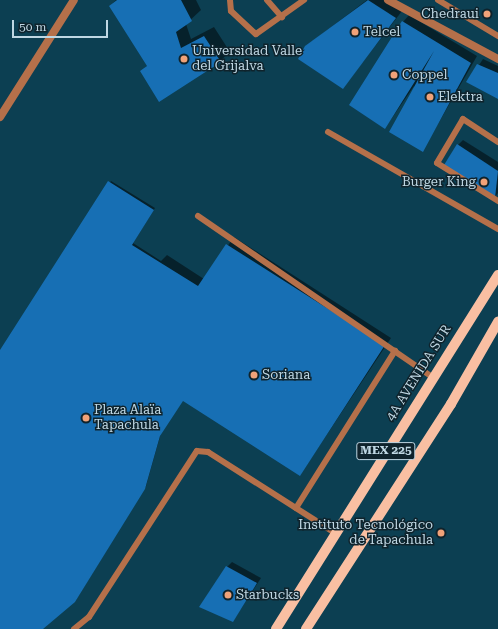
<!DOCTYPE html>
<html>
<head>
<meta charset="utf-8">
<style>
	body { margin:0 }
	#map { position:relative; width:498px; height:629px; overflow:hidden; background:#0c3f52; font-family:"Roboto Serif",serif }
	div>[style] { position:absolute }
	.shadow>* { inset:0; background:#0007 }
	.building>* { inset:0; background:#176fb4 }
	.service>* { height:6px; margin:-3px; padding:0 3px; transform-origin:3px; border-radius:3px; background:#b5704a }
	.minor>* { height:8px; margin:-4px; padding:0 4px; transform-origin:4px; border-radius:4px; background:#b5704a }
	.primary>* { height:10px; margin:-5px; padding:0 5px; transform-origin:5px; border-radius:5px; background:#f9bfa2 }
	.dots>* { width:11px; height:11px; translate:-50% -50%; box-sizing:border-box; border:2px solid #0f232c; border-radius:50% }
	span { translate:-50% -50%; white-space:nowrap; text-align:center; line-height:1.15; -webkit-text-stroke:3px #0f232c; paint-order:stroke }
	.shield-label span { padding:1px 3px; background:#0f232c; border:1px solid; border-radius:3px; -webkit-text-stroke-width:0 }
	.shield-label { font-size:12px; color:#bfd7e3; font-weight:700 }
	.poi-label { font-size:13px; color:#bfd7e3 }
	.right { translate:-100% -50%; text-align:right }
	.left { translate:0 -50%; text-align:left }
	.street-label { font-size:13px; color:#bfd7e3 }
	.scale { position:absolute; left:12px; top:20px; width:96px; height:18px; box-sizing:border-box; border:2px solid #bfd7e3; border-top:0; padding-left:5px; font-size:12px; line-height:14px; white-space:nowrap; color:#bfd7e3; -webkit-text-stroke:3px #0f232c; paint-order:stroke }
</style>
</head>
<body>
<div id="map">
	<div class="shadow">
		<div style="clip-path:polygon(116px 0,196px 0,201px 10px,186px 24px,191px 39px,214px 27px,230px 52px,220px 61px,142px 71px,148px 65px,110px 6px)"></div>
		<div style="clip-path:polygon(367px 0,385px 0,402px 11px,343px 88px,306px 46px)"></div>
		<div style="clip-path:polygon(409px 15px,477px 56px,423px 150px,414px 86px,385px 128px,403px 22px)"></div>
		<div style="clip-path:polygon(483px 59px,498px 66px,498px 98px,468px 82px)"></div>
		<div style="clip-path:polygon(463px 140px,498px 162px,498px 193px,495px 197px,458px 145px)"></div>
		<div style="clip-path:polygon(111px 181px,155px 208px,133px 243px,161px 261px,167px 255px,204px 279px,234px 237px,391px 338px,300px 475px,183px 400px,161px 433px,146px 486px,76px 600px,42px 629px,0 629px,0 352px)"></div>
		<div style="clip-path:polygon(232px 562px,261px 578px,233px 621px,227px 567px)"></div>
	</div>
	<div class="building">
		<div style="clip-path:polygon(117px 0,181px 0,192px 21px,176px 32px,181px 48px,204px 36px,221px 62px,159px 102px,140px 71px,147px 66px,109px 6px)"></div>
		<div style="clip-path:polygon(368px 0,396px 18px,343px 89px,298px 59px,305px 46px)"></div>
		<div style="clip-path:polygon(402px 21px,471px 63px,423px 152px,389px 132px,434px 51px,385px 129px,349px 105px)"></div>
		<div style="clip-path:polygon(477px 64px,498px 73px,498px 99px,466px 82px)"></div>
		<div style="clip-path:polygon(457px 144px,498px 171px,495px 198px,444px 165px)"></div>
		<div style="clip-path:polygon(108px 181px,154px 210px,132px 245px,198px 286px,226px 244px,385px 345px,300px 476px,183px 401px,160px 436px,145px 489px,75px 602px,43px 629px,0 629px,0 350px)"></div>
		<div style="clip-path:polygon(226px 566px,257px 583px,233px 622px,199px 607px)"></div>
	</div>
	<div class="service">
		<div style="left:230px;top:0;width:11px;rotate:85deg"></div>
		<div style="left:231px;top:11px;width:34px;rotate:43deg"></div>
		<div style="left:256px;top:34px;width:59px;rotate:-35.3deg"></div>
		<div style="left:267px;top:0;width:23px;rotate:49deg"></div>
		<div style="left:438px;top:0;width:70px;rotate:31deg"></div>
		<div style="left:328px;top:132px;width:196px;rotate:29.7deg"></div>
		<div style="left:498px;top:142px;width:42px;rotate:-146.7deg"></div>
		<div style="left:463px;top:119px;width:51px;rotate:120.6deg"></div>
		<div style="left:437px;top:163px;width:72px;rotate:31.9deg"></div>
		<div style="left:198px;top:216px;width:284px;rotate:34.5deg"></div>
		<div style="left:296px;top:508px;width:186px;rotate:-57.8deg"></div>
		<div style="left:74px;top:629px;width:19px;rotate:-39deg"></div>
		<div style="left:89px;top:617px;width:198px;rotate:-57deg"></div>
		<div style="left:197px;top:451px;width:11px;rotate:5deg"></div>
		<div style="left:208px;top:452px;width:151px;rotate:32.5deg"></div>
	</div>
	<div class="minor">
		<div style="left:388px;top:0;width:125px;rotate:28.2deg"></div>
		<div style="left:0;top:117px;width:138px;rotate:-57.7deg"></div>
	</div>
	<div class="primary">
		<div style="left:276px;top:629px;width:418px;rotate:-57.9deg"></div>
		<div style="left:306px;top:629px;width:268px;rotate:-57.2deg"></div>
		<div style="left:451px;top:404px;width:95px;rotate:-60.2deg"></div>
	</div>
	<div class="dots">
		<div style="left:487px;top:14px;background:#f0a279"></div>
		<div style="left:355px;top:32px;background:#f0a279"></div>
		<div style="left:184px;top:59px;background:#f0a279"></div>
		<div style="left:394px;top:75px;background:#f0a279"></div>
		<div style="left:430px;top:97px;background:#f0a279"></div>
		<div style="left:484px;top:182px;background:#f0a279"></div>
		<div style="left:254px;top:375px;background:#f0a279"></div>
		<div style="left:86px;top:418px;background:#f0a279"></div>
		<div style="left:441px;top:533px;background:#f0a279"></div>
		<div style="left:228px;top:595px;background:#f0a279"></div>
	</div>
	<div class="shield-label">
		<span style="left:386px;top:451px">MEX 225</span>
	</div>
	<div class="poi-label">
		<span class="right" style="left:479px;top:14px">Chedraui</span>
		<span class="left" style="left:363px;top:32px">Telcel</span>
		<span class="left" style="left:192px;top:59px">Universidad Valle<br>del Grijalva</span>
		<span class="left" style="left:402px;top:75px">Coppel</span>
		<span class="left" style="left:438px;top:97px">Elektra</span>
		<span class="right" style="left:476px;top:182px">Burger King</span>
		<span class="left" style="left:262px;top:375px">Soriana</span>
		<span class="left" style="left:94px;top:418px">Plaza Alaïa<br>Tapachula</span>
		<span class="right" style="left:433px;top:533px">Instituto Tecnológico<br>de Tapachula</span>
		<span class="left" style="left:236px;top:595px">Starbucks</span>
	</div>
	<div class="street-label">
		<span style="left:419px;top:373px;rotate:-58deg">4A AVENIDA SUR</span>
	</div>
	<div class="scale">50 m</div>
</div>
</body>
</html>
